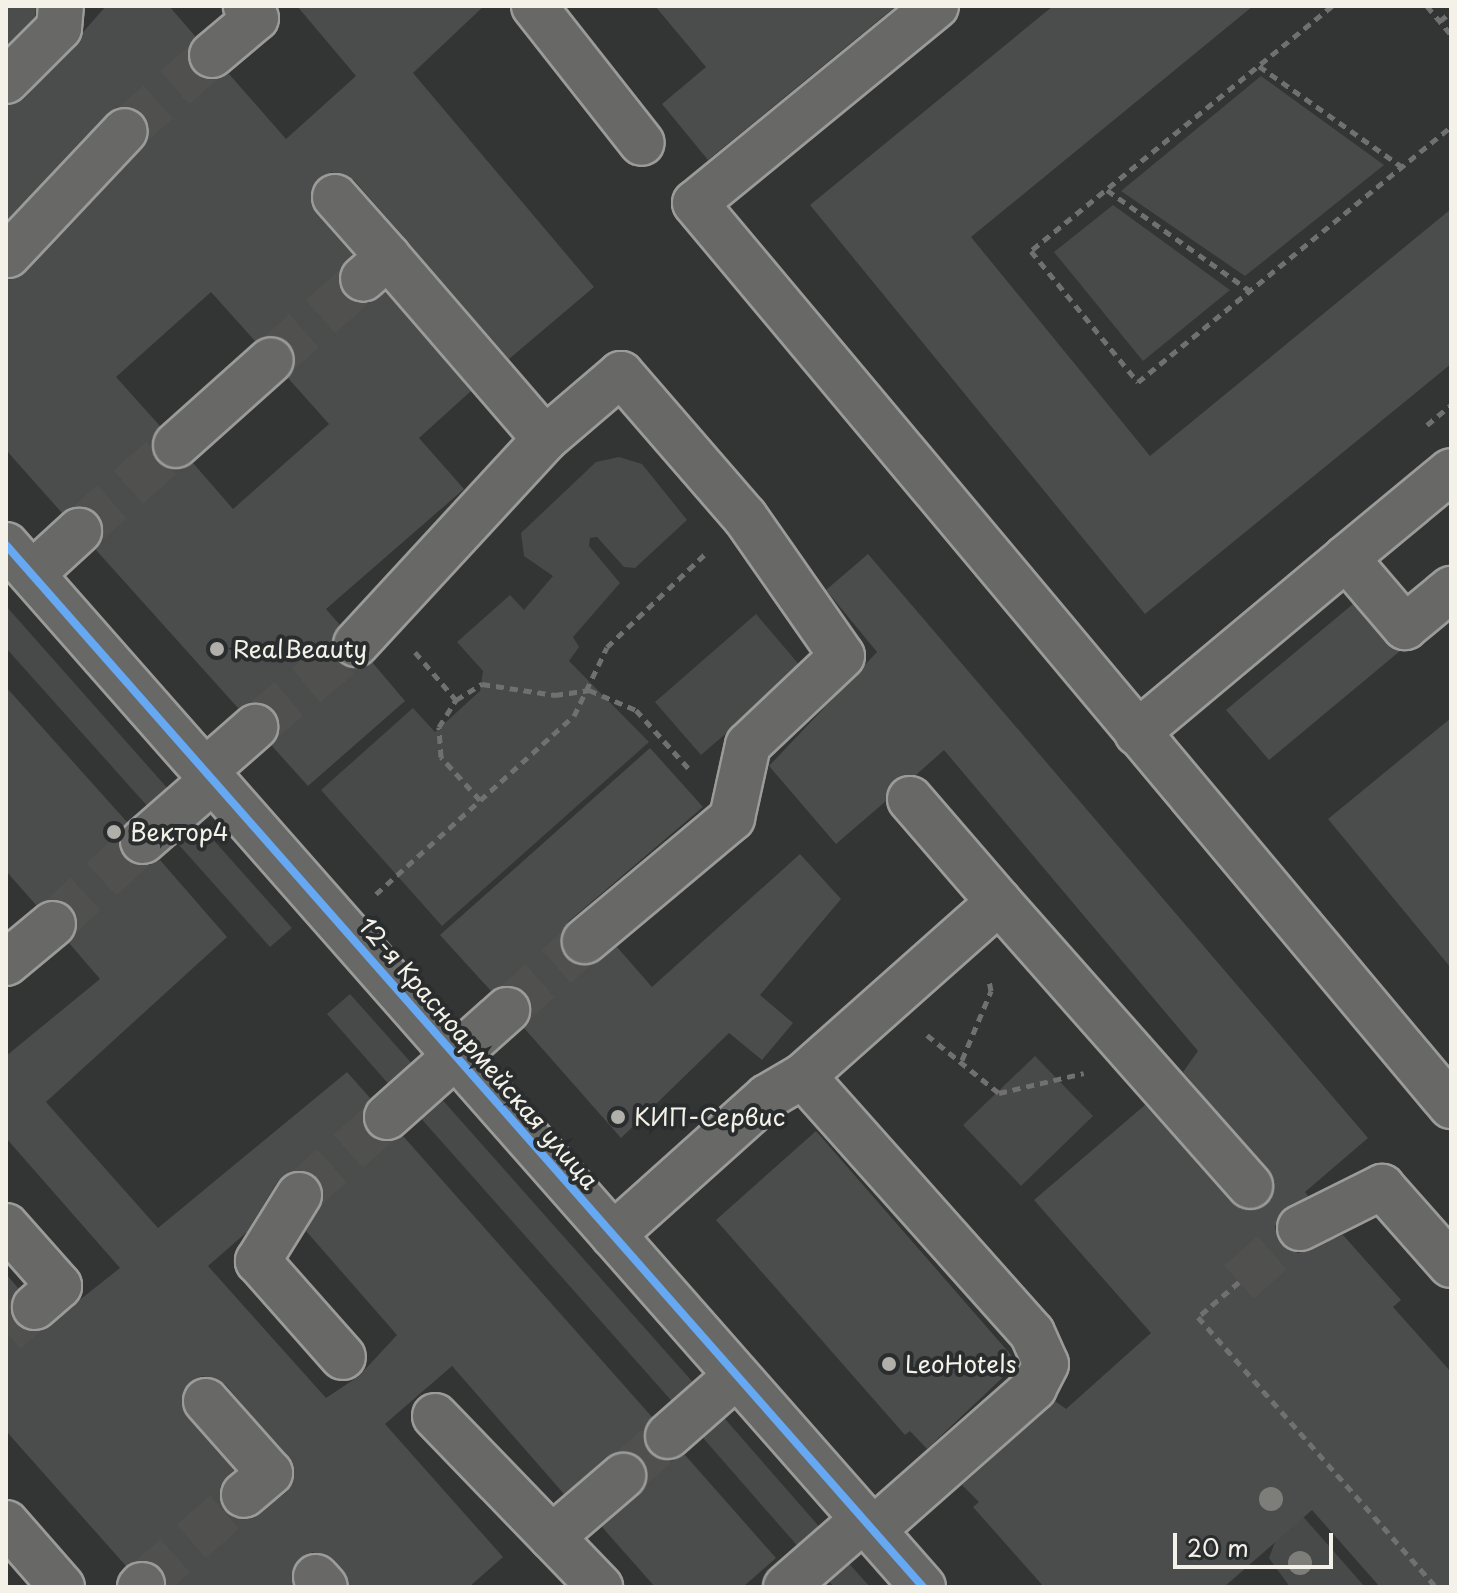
<!DOCTYPE html>
<html>
<head>
<meta charset="utf-8">
<style>
	body { margin:0 }
	#map { position:relative; width:1457px; height:1593px; overflow:hidden; background:#333434; font-family:"Playpen Sans",sans-serif }
	div>[style] { position:absolute }
	.green>* { inset:0; background:#484a49 }
	.building>* { inset:0; background:#4b4c4c }
	.minor-tunnel>* { height:44px; margin-top:-22px; transform-origin:0; background:repeating-linear-gradient(90deg,#50504f 0 44px,transparent 0 66px) }
	.path>* { height:5px; margin-top:-2.5px; transform-origin:0; background:repeating-linear-gradient(90deg,#6f706f 0 8px,transparent 0 14px) }
	.roads { filter:drop-shadow(2px 0 #9b9b99) drop-shadow(-2px 0 #9b9b99) drop-shadow(0 2px #9b9b99) drop-shadow(0 -2px #9b9b99) }
	.minor>* { height:44px; margin:-22px; padding:0 22px; transform-origin:22px; border-radius:22px; background:#686866 }
	.cycleway>* { height:8px; margin:-4px; padding:0 4px; transform-origin:4px; border-radius:4px; background:#66a8f1 }
	.trees>* { width:24px; height:24px; margin:-12px; border-radius:50%; background:#7d7d79 }
	.dots>* { width:22px; height:22px; translate:-50% -50%; box-sizing:border-box; border:4px solid #2a2d2e; border-radius:50% }
	span { translate:-50% -50%; white-space:nowrap; text-align:center; line-height:1.15; -webkit-text-stroke:8px #2a2d2e; paint-order:stroke }
	.poi-label { font-size:24px; color:#f4f1e8 }
	.left { translate:0 -50%; text-align:left }
	.street-label { font-size:24px; color:#f4f1e8 }
	.frame { position:absolute; inset:0; border:8px solid #f4f1e8; pointer-events:none }
	.scale { position:absolute; left:1173px; top:1533px; width:160px; height:36px; box-sizing:border-box; border:4px solid #f4f1e8; border-top:0; padding-left:10px; font-size:24px; line-height:28px; white-space:nowrap; color:#f4f1e8; -webkit-text-stroke:6px #2a2d2e; paint-order:stroke }
</style>
</head>
<body>
<div id="map">
	<div class="green">
		<div style="clip-path:polygon(1261px 76px,1384px 165px,1245px 276px,1121px 191px)"></div>
		<div style="clip-path:polygon(1113px 205px,1230px 290px,1143px 361px,1054px 252px)"></div>
		<div style="clip-path:polygon(619px 457px,642px 464px,687px 520px,635px 568px,624px 567px,597px 537px,590px 538px,589px 546px,620px 583px,573px 637px,579px 647px,569px 661px,649px 742px,442px 926px,321px 790px,413px 708px,435px 732px,480px 691px,483px 671px,457px 642px,510px 595px,524px 610px,553px 576px,524px 556px,521px 533px,596px 462px)"></div>
		<div style="clip-path:polygon(6px 606px,169px 790px,149px 808px,6px 648px)"></div>
		<div style="clip-path:polygon(756px 614px,802px 668px,701px 755px,655px 702px)"></div>
		<div style="clip-path:polygon(193px 817px,292px 928px,270px 947px,171px 836px)"></div>
		<div style="clip-path:polygon(350px 994px,415px 1067px,392px 1088px,327px 1014px)"></div>
		<div style="clip-path:polygon(1035px 1056px,1093px 1116px,1021px 1186px,963px 1125px)"></div>
		<div style="clip-path:polygon(439px 1096px,698px 1388px,677px 1407px,418px 1115px)"></div>
		<div style="clip-path:polygon(719px 1412px,823px 1531px,801px 1550px,697px 1431px)"></div>
		<div style="clip-path:polygon(1270px 1479px,1365px 1587px,1290px 1587px,1269px 1558px,1275px 1542px)"></div>
		<div style="clip-path:polygon(845px 1559px,870px 1587px,834px 1587px,825px 1577px)"></div>
	</div>
	<div class="building">
		<div style="clip-path:polygon(6px 6px,36px 6px,35px 17px,6px 46px)"></div>
		<div style="clip-path:polygon(evenodd,106px 6px,169px 6px,195px 36px,187px 59px,193px 72px,216px 80px,229px 74px,286px 139px,356px 76px,297px 6px,484px 6px,413px 73px,594px 287px,509px 359px,354px 180px,331px 172px,312px 188px,316px 213px,353px 255px,339px 272px,344px 295px,367px 304px,386px 292px,471px 391px,419px 438px,464px 489px,326px 609px,340px 625px,332px 639px,339px 662px,351px 668px,372px 662px,405px 701px,308px 786px,272px 746px,280px 723px,273px 710px,251px 702px,238px 708px,96px 550px,103px 538px,98px 515px,86px 507px,62px 513px,6px 450px,6px 279px,26px 272px,149px 136px,142px 112px,117px 107px,6px 221px,6px 105px,24px 99px,106px 6px,211px 292px,255px 341px,278px 336px,290px 344px,295px 367px,288px 378px,329px 424px,233px 509px,193px 463px,169px 469px,157px 461px,152px 438px,160px 426px,116px 377px,211px 292px)"></div>
		<div style="clip-path:polygon(655px 6px,896px 6px,708px 160px,662px 104px,706px 67px)"></div>
		<div style="clip-path:polygon(1053px 6px,1253px 6px,971px 237px,1150px 456px,1451px 209px,1451px 364px,1145px 614px,810px 205px)"></div>
		<div style="clip-path:polygon(868px 554px,1368px 1138px,1305px 1192px,1308px 1196px,1280px 1214px,1275px 1227px,1278px 1240px,1298px 1253px,1343px 1235px,1401px 1300px,1393px 1307px,1451px 1372px,1451px 1587px,1380px 1587px,1312px 1510px,1224px 1587px,1044px 1587px,973px 1507px,979px 1502px,962px 1485px,1055px 1401px,1066px 1409px,1151px 1333px,1034px 1200px,1145px 1105px,1241px 1209px,1266px 1205px,1275px 1182px,1183px 1072px,1198px 1051px,944px 750px,916px 775px,893px 781px,886px 801px,836px 844px,769px 766px,877px 652px,826px 590px)"></div>
		<div style="clip-path:polygon(1353px 604px,1400px 651px,1269px 760px,1226px 710px)"></div>
		<div style="clip-path:polygon(evenodd,6px 687px,127px 822px,118px 845px,125px 858px,147px 866px,160px 860px,227px 937px,46px 1102px,158px 1228px,347px 1072px,370px 1098px,363px 1110px,368px 1133px,380px 1141px,403px 1136px,652px 1417px,643px 1440px,650px 1453px,672px 1461px,685px 1455px,776px 1558px,743px 1587px,655px 1587px,602px 1527px,646px 1485px,641px 1459px,618px 1452px,564px 1494px,452px 1366px,385px 1424px,503px 1557px,469px 1587px,349px 1587px,335px 1560px,312px 1552px,293px 1569px,294px 1587px,166px 1587px,160px 1568px,149px 1561px,126px 1566px,6px 1431px,6px 1274px,18px 1288px,11px 1300px,16px 1323px,39px 1332px,120px 1268px,6px 1138px,6px 1056px,100px 979px,69px 943px,78px 921px,72px 908px,50px 899px,36px 905px,6px 871px,6px 687px,301px 1170px,321px 1183px,324px 1195px,306px 1231px,397px 1335px,359px 1376px,326px 1398px,208px 1266px,247px 1232px,278px 1181px,301px 1170px,6px 687px,202px 1376px,225px 1384px,294px 1467px,287px 1492px,249px 1519px,224px 1510px,220px 1487px,234px 1470px,182px 1407px,189px 1383px,202px 1376px)"></div>
		<div style="clip-path:polygon(1451px 718px,1451px 968px,1328px 819px)"></div>
		<div style="clip-path:polygon(650px 748px,703px 807px,568px 922px,560px 945px,566px 958px,590px 965px,617px 947px,652px 987px,800px 854px,841px 899px,760px 995px,793px 1023px,762px 1060px,729px 1033px,621px 1138px,524px 1028px,531px 1017px,526px 994px,514px 986px,491px 991px,440px 935px)"></div>
		<div style="clip-path:polygon(816px 1131px,1018px 1363px,927px 1449px,910px 1431px,905px 1435px,716px 1220px)"></div>
	</div>
	<div class="minor-tunnel">
		<div style="left:125px;top:131px;width:116px;rotate:-41.1deg"></div>
		<div style="left:271px;top:360px;width:123px;rotate:-41.4deg"></div>
		<div style="left:79px;top:531px;width:130px;rotate:-41.6deg"></div>
		<div style="left:255px;top:727px;width:131px;rotate:-39.4deg"></div>
		<div style="left:53px;top:924px;width:122px;rotate:-42.7deg"></div>
		<div style="left:507px;top:1010px;width:104px;rotate:-41.5deg"></div>
		<div style="left:299px;top:1195px;width:118px;rotate:-41.6deg"></div>
		<div style="left:1239px;top:1282px;width:81px;rotate:-41.5deg"></div>
		<div style="left:6px;top:1332px;width:38px;rotate:-41deg"></div>
		<div style="left:623px;top:1476px;width:60px;rotate:-41.6deg"></div>
		<div style="left:142px;top:1585px;width:136px;rotate:-41.4deg"></div>
	</div>
	<div class="path">
		<div style="left:1332px;top:6px;width:388px;rotate:140.9deg"></div>
		<div style="left:1031px;top:251px;width:169px;rotate:50.8deg"></div>
		<div style="left:1138px;top:382px;width:404px;rotate:-39.2deg"></div>
		<div style="left:1427px;top:6px;width:38px;rotate:50deg"></div>
		<div style="left:1440px;top:21px;width:14px;rotate:-39deg"></div>
		<div style="left:1259px;top:66px;width:175px;rotate:35.2deg"></div>
		<div style="left:1107px;top:190px;width:175px;rotate:35.2deg"></div>
		<div style="left:1427px;top:425px;width:31px;rotate:-40deg"></div>
		<div style="left:415px;top:652px;width:63px;rotate:49.5deg"></div>
		<div style="left:480px;top:800px;width:58px;rotate:-132.2deg"></div>
		<div style="left:441px;top:757px;width:30px;rotate:-94deg"></div>
		<div style="left:439px;top:727px;width:32px;rotate:-58deg"></div>
		<div style="left:456px;top:700px;width:31px;rotate:-32deg"></div>
		<div style="left:482px;top:684px;width:74px;rotate:8.6deg"></div>
		<div style="left:555px;top:695px;width:34px;rotate:-8deg"></div>
		<div style="left:589px;top:690px;width:51px;rotate:23.1deg"></div>
		<div style="left:636px;top:710px;width:81px;rotate:48deg"></div>
		<div style="left:376px;top:894px;width:266px;rotate:-42deg"></div>
		<div style="left:574px;top:716px;width:76px;rotate:-64.4deg"></div>
		<div style="left:607px;top:647px;width:139px;rotate:-43.5deg"></div>
		<div style="left:927px;top:1035px;width:92px;rotate:38.9deg"></div>
		<div style="left:999px;top:1093px;width:87px;rotate:-13.2deg"></div>
		<div style="left:962px;top:1060px;width:75px;rotate:-67.2deg"></div>
		<div style="left:991px;top:991px;width:11px;rotate:-100deg"></div>
		<div style="left:1239px;top:1282px;width:54px;rotate:139.5deg"></div>
		<div style="left:1198px;top:1317px;width:360px;rotate:48.6deg"></div>
	</div>
	<div class="roads">
		<div class="minor">
			<div style="left:534px;top:6px;width:174px;rotate:51.8deg"></div>
			<div style="left:936px;top:6px;width:311px;rotate:140.7deg"></div>
			<div style="left:695px;top:203px;width:1178px;rotate:50.06deg"></div>
			<div style="left:212px;top:55px;width:57px;rotate:-40.1deg"></div>
			<div style="left:256px;top:18px;width:16px;rotate:-130deg"></div>
			<div style="left:6px;top:81px;width:75px;rotate:-45deg"></div>
			<div style="left:59px;top:28px;width:22px;rotate:-85deg"></div>
			<div style="left:335px;top:197px;width:80px;rotate:48.5deg"></div>
			<div style="left:388px;top:257px;width:33px;rotate:139deg"></div>
			<div style="left:8px;top:255px;width:170px;rotate:-46.7deg"></div>
			<div style="left:388px;top:257px;width:240px;rotate:49.2deg"></div>
			<div style="left:176px;top:445px;width:127px;rotate:-41.8deg"></div>
			<div style="left:6px;top:545px;width:1388px;rotate:48.65deg"></div>
			<div style="left:1346px;top:558px;width:136px;rotate:-39.6deg"></div>
			<div style="left:32px;top:574px;width:64px;rotate:-42.5deg"></div>
			<div style="left:356px;top:644px;width:279px;rotate:-47.3deg"></div>
			<div style="left:545px;top:439px;width:100px;rotate:-40.5deg"></div>
			<div style="left:621px;top:374px;width:189px;rotate:49.1deg"></div>
			<div style="left:745px;top:517px;width:169px;rotate:55.1deg"></div>
			<div style="left:842px;top:656px;width:129px;rotate:136.6deg"></div>
			<div style="left:748px;top:745px;width:75px;rotate:102.4deg"></div>
			<div style="left:732px;top:818px;width:192px;rotate:140.1deg"></div>
			<div style="left:1137px;top:733px;width:273px;rotate:-39.9deg"></div>
			<div style="left:1346px;top:558px;width:91px;rotate:49.5deg"></div>
			<div style="left:1405px;top:627px;width:60px;rotate:-39.6deg"></div>
			<div style="left:205px;top:771px;width:67px;rotate:-41.3deg"></div>
			<div style="left:910px;top:799px;width:136px;rotate:49.2deg"></div>
			<div style="left:143px;top:841px;width:93px;rotate:-41.1deg"></div>
			<div style="left:6px;top:963px;width:61px;rotate:-39.7deg"></div>
			<div style="left:803px;top:1076px;width:262px;rotate:-41.6deg"></div>
			<div style="left:999px;top:902px;width:379px;rotate:48.5deg"></div>
			<div style="left:387px;top:1117px;width:161px;rotate:-41.7deg"></div>
			<div style="left:299px;top:1195px;width:78px;rotate:121.8deg"></div>
			<div style="left:258px;top:1261px;width:128px;rotate:48.5deg"></div>
			<div style="left:6px;top:1226px;width:80px;rotate:48.5deg"></div>
			<div style="left:59px;top:1286px;width:32px;rotate:139deg"></div>
			<div style="left:1300px;top:1228px;width:92px;rotate:-26.6deg"></div>
			<div style="left:1382px;top:1187px;width:104px;rotate:48.5deg"></div>
			<div style="left:613px;top:1235px;width:207px;rotate:-41.9deg"></div>
			<div style="left:767px;top:1097px;width:42px;rotate:-30.3deg"></div>
			<div style="left:803px;top:1076px;width:344px;rotate:48.3deg"></div>
			<div style="left:1032px;top:1333px;width:34px;rotate:66deg"></div>
			<div style="left:1046px;top:1364px;width:27px;rotate:117deg"></div>
			<div style="left:1034px;top:1388px;width:215px;rotate:138.6deg"></div>
			<div style="left:206px;top:1401px;width:96px;rotate:48.4deg"></div>
			<div style="left:270px;top:1473px;width:34px;rotate:140deg"></div>
			<div style="left:435px;top:1416px;width:238px;rotate:46deg"></div>
			<div style="left:668px;top:1436px;width:91px;rotate:-41.4deg"></div>
			<div style="left:6px;top:1523px;width:85px;rotate:48.8deg"></div>
			<div style="left:552px;top:1537px;width:94px;rotate:-40.7deg"></div>
			<div style="left:316px;top:1577px;width:13px;rotate:48deg"></div>
			<div style="left:140px;top:1587px;width:3px;rotate:-45deg"></div>
			<div style="left:786px;top:1587px;width:103px;rotate:-41.1deg"></div>
		</div>
	</div>
	<div class="cycleway">
		<div style="left:6px;top:545px;width:1388px;rotate:48.65deg"></div>
	</div>
	<div class="trees">
		<div style="left:1271px;top:1499px"></div>
		<div style="left:1300px;top:1563px"></div>
	</div>
	<div class="dots">
		<div style="left:217px;top:649px;background:#b0afa9"></div>
		<div style="left:114px;top:832px;background:#b0afa9"></div>
		<div style="left:618px;top:1117px;background:#b0afa9"></div>
		<div style="left:889px;top:1364px;background:#b0afa9"></div>
	</div>
	<div class="poi-label">
		<span class="left" style="left:233px;top:649px">RealBeauty</span>
		<span class="left" style="left:130px;top:832px">Вектор4</span>
		<span class="left" style="left:634px;top:1117px">КИП-Сервис</span>
		<span class="left" style="left:905px;top:1364px">LeoHotels</span>
	</div>
	<div class="street-label">
		<span style="left:479px;top:1053px;rotate:49deg">12-я Красноармейская улица</span>
	</div>
	<div class="frame"></div>
	<div class="scale">20 m</div>
</div>
</body>
</html>
